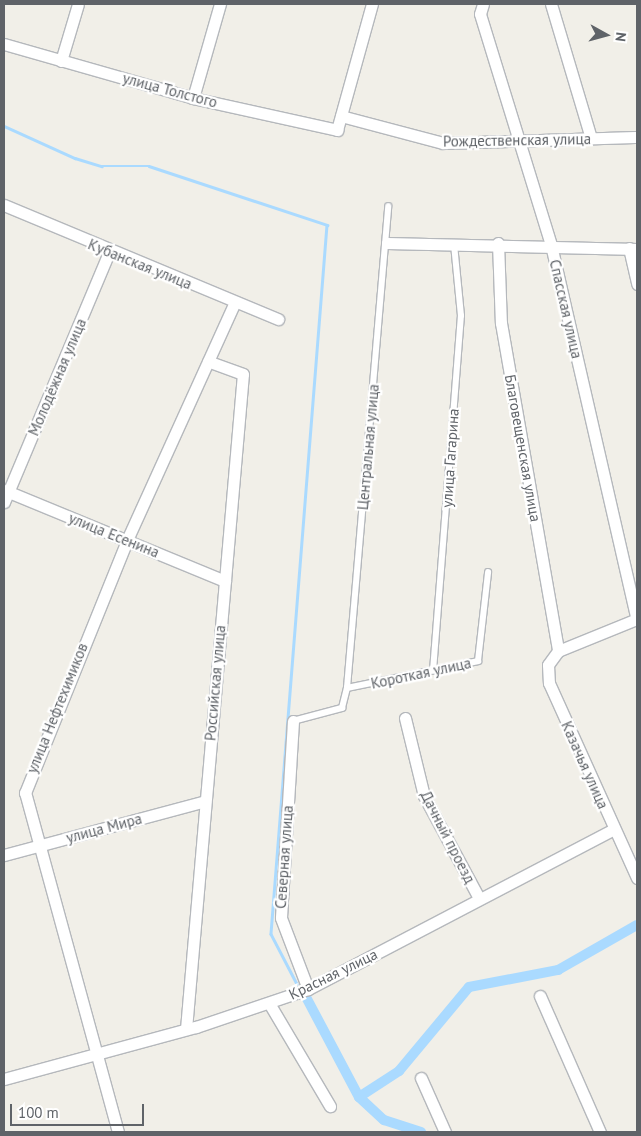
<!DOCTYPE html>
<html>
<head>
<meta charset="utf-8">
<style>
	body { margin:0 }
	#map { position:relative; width:641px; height:1136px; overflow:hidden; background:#f1efe8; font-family:"PT Sans",sans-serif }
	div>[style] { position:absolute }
	.stream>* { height:2.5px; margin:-1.25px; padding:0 1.25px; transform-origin:1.25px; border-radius:1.25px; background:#aadaff }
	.canal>* { height:10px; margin:-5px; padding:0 5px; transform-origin:5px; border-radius:5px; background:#aadaff }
	.roads { filter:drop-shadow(1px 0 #b5b8bc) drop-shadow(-1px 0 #b5b8bc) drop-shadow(0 1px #b5b8bc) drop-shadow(0 -1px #b5b8bc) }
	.service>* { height:5.5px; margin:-2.75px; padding:0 2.75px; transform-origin:2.75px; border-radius:2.75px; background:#fff }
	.minor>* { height:11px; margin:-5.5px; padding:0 5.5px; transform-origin:5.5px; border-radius:5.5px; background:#fff }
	span { translate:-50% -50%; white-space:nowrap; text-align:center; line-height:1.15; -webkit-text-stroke:4.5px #fff; paint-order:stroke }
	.street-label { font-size:15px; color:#5f6368 }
	.frame { position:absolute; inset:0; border:5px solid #5f6368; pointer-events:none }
	.north { position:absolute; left:581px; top:10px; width:50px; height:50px; -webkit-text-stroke:4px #fff; paint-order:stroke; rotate:97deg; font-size:14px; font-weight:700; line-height:20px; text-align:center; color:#5f6368 }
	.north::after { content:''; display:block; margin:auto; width:18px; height:22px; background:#5f6368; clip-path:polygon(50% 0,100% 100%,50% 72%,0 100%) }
	.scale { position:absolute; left:10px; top:1104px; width:134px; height:22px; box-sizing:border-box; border:2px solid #5f6368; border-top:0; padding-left:6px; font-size:15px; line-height:18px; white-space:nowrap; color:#5f6368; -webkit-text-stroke:4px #fff; paint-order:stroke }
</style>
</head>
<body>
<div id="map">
	<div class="stream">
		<div style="left:4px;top:126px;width:78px;rotate:24.3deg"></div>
		<div style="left:75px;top:158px;width:28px;rotate:17deg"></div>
		<div style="left:102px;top:166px;width:47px"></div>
		<div style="left:149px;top:166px;width:188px;rotate:18.3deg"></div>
		<div style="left:327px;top:225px;width:711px;rotate:94.52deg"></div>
		<div style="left:271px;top:934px;width:56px;rotate:62.5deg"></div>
	</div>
	<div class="canal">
		<div style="left:306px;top:997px;width:113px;rotate:62.1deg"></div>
		<div style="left:359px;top:1097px;width:34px;rotate:43deg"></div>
		<div style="left:384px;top:1120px;width:39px;rotate:18deg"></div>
		<div style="left:359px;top:1097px;width:48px;rotate:-33deg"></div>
		<div style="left:399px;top:1071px;width:109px;rotate:-50.2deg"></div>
		<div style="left:469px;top:987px;width:91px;rotate:-10.8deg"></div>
		<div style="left:558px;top:970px;width:91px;rotate:-29.7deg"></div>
	</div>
	<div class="roads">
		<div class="service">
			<div style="left:433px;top:671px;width:356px;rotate:-85.5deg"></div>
			<div style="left:461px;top:316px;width:72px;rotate:-95.6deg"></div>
			<div style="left:347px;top:688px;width:483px;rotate:-85.1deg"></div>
			<div style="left:293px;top:721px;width:51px;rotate:-14.9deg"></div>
			<div style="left:342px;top:708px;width:21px;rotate:-76deg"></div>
			<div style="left:347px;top:688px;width:134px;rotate:-11.6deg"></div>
			<div style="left:478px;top:661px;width:89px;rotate:-83.5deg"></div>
		</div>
		<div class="minor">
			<div style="left:483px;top:4px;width:10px;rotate:107deg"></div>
			<div style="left:480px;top:14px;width:242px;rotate:72.9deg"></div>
			<div style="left:551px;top:245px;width:384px;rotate:77.1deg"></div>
			<div style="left:551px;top:4px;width:140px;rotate:73.4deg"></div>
			<div style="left:4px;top:44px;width:197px;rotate:15.9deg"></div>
			<div style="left:193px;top:98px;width:148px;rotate:12.5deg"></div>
			<div style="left:337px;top:130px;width:131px;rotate:-74.5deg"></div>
			<div style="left:61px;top:61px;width:59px;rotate:-73.4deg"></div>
			<div style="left:193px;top:98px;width:98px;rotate:-74deg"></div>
			<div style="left:341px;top:116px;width:106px;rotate:14.8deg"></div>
			<div style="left:443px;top:143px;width:194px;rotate:-1.8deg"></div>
			<div style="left:4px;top:205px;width:297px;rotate:22.6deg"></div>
			<div style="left:387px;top:243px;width:250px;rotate:1.4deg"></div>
			<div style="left:498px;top:243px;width:80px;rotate:87.9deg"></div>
			<div style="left:501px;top:323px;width:333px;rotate:80.1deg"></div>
			<div style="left:629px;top:248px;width:37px;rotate:77deg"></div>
			<div style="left:4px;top:490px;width:239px;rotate:22.4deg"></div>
			<div style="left:4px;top:502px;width:271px;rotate:-67.2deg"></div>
			<div style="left:558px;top:651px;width:17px;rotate:126deg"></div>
			<div style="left:548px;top:665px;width:18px;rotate:87deg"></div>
			<div style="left:549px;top:683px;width:214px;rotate:65.7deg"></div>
			<div style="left:558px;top:651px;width:85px;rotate:-22.1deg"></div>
			<div style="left:405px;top:718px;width:80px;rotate:76.3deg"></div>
			<div style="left:424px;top:796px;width:116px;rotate:61.7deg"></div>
			<div style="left:293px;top:721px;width:197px;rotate:93.5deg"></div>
			<div style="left:281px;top:918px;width:76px;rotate:69.2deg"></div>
			<div style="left:4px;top:855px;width:208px;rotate:-15deg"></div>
			<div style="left:540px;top:996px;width:149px;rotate:66.2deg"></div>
			<div style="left:269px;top:1003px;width:120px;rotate:59.4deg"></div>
			<div style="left:186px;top:1029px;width:657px;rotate:-85.03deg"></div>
			<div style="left:243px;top:374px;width:37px;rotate:-160deg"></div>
			<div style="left:421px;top:1078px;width:59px;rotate:66deg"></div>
			<div style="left:4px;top:1079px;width:199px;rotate:-15.2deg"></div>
			<div style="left:196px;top:1027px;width:118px;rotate:-18.7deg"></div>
			<div style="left:308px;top:989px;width:345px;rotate:-27.6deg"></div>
			<div style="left:118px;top:1132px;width:352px;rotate:-105.3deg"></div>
			<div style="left:25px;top:793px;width:273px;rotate:-68deg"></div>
			<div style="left:127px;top:540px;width:261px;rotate:-65.6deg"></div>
		</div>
	</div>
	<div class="street-label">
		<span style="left:170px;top:90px;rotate:15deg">улица Толстого</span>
		<span style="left:517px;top:140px;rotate:-1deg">Рождественская улица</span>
		<span style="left:140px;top:264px;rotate:22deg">Кубанская улица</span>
		<span style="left:566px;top:309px;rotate:77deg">Спасская улица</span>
		<span style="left:57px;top:377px;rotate:-67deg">Молодёжная улица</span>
		<span style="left:368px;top:447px;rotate:-85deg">Центральная улица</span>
		<span style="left:523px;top:448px;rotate:80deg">Благовещенская улица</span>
		<span style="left:450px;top:458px;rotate:-86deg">улица Гагарина</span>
		<span style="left:114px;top:535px;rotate:22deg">улица Есенина</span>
		<span style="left:421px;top:673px;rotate:-12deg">Короткая улица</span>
		<span style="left:215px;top:683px;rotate:-85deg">Российская улица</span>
		<span style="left:57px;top:708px;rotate:-68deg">улица Нефтехимиков</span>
		<span style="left:585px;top:765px;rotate:66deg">Казачья улица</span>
		<span style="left:104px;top:828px;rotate:-15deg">улица Мира</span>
		<span style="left:448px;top:837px;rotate:63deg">Дачный проезд</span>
		<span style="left:284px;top:857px;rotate:-86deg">Северная улица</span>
		<span style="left:333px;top:974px;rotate:-26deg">Красная улица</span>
	</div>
	<div class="frame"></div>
	<div class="north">N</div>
	<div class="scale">100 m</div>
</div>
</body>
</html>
